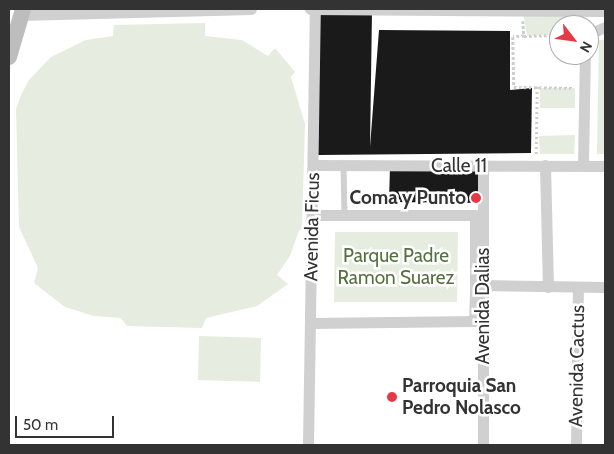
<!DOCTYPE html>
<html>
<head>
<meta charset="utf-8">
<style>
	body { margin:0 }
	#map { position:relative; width:614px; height:454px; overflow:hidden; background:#fff; font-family:Cabin,sans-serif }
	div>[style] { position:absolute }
	.green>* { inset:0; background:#e6ecdf }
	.building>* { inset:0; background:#1a1a1a }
	.path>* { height:2.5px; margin-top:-1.25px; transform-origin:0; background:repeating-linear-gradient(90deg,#cdcdcd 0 2.5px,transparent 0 5px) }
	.lane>* { height:5.5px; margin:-2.75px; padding:0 2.75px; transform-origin:2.75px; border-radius:2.75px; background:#d0d0d0 }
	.street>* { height:11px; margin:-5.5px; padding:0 5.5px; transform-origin:5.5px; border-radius:5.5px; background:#d0d0d0 }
	.secondary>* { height:16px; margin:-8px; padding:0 8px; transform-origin:8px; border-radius:8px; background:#bdbdbd }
	.dots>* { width:14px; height:14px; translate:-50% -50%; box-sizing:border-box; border:2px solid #fff; border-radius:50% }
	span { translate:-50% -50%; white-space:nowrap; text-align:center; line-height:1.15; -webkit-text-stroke:5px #fff; paint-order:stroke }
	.street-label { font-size:19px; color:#333 }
	.poi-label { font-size:19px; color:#333; font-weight:700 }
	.right { translate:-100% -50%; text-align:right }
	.left { translate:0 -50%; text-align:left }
	.park-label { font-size:19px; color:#56703f }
	.frame { position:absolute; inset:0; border:10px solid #333; pointer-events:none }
	.north { position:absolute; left:549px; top:15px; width:50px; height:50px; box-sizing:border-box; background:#fff; border:1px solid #adadad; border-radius:50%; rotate:120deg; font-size:14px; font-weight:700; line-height:20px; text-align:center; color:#333 }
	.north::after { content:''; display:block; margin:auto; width:18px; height:22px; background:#e63946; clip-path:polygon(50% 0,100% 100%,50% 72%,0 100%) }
	.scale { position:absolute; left:15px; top:416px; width:99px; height:22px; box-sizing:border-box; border:2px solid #333; border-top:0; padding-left:6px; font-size:15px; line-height:18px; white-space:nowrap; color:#333; -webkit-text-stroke:4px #fff; paint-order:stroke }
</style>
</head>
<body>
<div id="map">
	<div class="green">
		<div style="clip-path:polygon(523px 10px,575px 10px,575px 25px,559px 25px,559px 35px,527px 36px)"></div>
		<div style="clip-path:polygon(205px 23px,205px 36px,242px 40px,268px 56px,275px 48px,295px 72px,291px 77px,305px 124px,302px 230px,299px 230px,290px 256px,277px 275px,288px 284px,257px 306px,206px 318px,202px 328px,127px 326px,121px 318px,94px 316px,65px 307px,34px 283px,38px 268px,19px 227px,16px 109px,21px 95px,29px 80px,51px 57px,86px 40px,113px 36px,114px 25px)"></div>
		<div style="clip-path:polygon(599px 40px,605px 40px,605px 154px,597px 154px)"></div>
		<div style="clip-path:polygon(540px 88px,575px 88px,575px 108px,540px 108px)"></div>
		<div style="clip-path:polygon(575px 135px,574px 154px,540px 154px,539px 136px)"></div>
		<div style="clip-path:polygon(335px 232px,458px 232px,457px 302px,334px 302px)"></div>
		<div style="clip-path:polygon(199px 336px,261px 338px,260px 382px,198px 380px)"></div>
	</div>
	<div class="building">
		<div style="clip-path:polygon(320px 12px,372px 12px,370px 147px,379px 30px,510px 31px,510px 90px,532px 88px,531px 153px,318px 155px)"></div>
		<div style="clip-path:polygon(390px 166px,483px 166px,483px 203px,389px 202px)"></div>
	</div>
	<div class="path">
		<div style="left:523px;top:21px;width:15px;rotate:86deg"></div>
		<div style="left:524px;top:36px;width:35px;rotate:-2deg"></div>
		<div style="left:524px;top:36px;width:11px;rotate:175deg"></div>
		<div style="left:513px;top:37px;width:50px;rotate:88.9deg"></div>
		<div style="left:514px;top:87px;width:60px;rotate:1deg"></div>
		<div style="left:536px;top:154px;width:69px;rotate:-89.2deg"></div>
	</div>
	<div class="lane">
		<div style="left:344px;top:165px;width:50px;rotate:88.9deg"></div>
	</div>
	<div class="street">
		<div style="left:310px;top:9px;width:295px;rotate:0.4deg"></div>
		<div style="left:21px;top:15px;width:230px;rotate:-1.5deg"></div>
		<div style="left:589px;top:37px;width:4px;rotate:-63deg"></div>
		<div style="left:591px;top:33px;width:15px;rotate:-23deg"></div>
		<div style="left:313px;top:165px;width:292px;rotate:0.2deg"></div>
		<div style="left:545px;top:165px;width:122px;rotate:88.6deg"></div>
		<div style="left:583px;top:165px;width:110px;rotate:-89deg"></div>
		<div style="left:483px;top:285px;width:122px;rotate:0.9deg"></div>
		<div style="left:310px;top:323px;width:164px;rotate:-0.7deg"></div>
		<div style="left:474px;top:321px;width:38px;rotate:-88deg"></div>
		<div style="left:475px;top:283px;width:68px;rotate:-90deg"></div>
		<div style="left:475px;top:215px;width:163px;rotate:180deg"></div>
		<div style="left:308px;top:445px;width:436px;rotate:-89.1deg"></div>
		<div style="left:483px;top:445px;width:279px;rotate:-90deg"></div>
		<div style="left:576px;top:445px;width:157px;rotate:-89.3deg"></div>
	</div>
	<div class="secondary">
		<div style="left:9px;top:57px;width:50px;rotate:-73.7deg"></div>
	</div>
	<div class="dots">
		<div style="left:476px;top:198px;background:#e63946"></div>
		<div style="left:392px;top:397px;background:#e63946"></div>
	</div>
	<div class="street-label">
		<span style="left:459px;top:166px">Calle 11</span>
		<span style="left:312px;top:227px;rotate:-89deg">Avenida Ficus</span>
		<span style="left:483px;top:306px;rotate:-90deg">Avenida Dalias</span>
		<span style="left:577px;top:366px;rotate:-89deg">Avenida Cactus</span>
	</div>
	<div class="poi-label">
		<span class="right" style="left:466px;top:198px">Coma y Punto</span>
		<span class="left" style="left:402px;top:397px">Parroquia San<br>Pedro Nolasco</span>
	</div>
	<div class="park-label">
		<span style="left:396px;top:267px">Parque Padre<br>Ramon Suarez</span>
	</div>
	<div class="frame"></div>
	<div class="north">N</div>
	<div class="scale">50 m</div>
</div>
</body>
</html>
